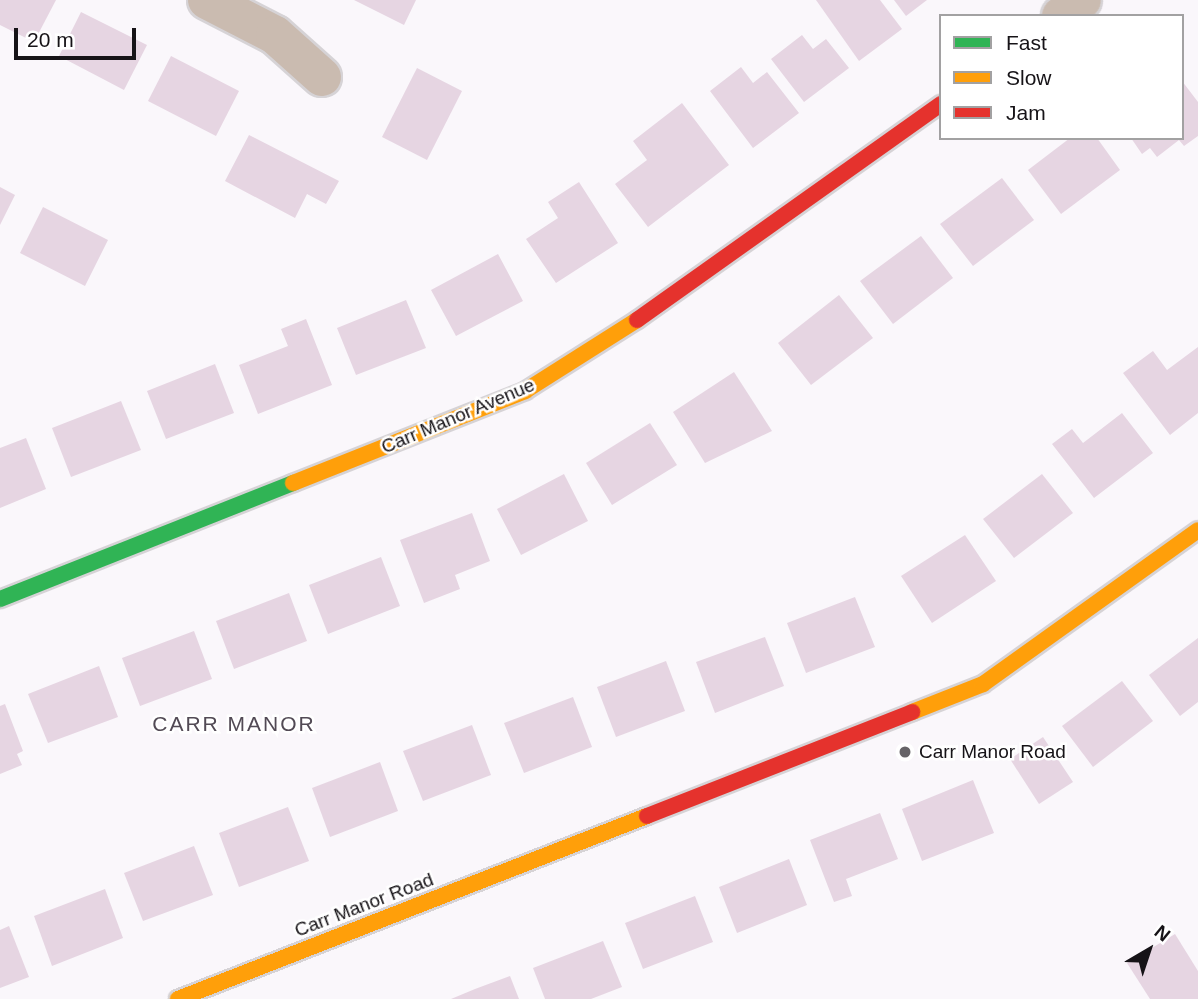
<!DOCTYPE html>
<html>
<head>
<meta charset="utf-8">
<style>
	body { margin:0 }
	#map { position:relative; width:1198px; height:999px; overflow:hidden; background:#faf7fb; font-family:Arial,sans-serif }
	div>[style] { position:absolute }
	.building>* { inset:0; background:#e6d5e2 }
	.roads { filter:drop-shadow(2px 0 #d6d3d6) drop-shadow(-2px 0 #d6d3d6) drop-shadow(0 2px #d6d3d6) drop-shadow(0 -2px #d6d3d6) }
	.street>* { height:38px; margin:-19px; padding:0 19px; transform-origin:19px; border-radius:19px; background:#cabbb0 }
	.fast>* { height:16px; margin:-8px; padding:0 8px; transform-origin:8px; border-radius:8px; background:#30b455 }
	.slow>* { height:16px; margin:-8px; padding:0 8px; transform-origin:8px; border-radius:8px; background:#ff9f0a }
	.jam>* { height:16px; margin:-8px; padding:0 8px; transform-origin:8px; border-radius:8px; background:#e5322d }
	.dots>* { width:19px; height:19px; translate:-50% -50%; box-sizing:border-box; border:4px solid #fff; border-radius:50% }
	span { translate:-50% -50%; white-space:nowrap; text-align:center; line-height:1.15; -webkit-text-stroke:5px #fff; paint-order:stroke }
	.street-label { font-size:19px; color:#161317 }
	.poi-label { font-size:19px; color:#161317 }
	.left { translate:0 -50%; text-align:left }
	.neighbourhood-label { font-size:21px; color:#524a55; letter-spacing:2px }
	.legend { position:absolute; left:939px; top:14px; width:245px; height:126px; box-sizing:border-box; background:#fff; border:2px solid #a2a1a2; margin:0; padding:9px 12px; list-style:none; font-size:21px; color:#161317 }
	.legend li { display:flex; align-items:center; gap:14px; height:35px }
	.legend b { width:35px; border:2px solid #a2a1a2 }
	.north { position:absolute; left:1114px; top:915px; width:70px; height:70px; -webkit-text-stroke:5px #fff; paint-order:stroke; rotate:39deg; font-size:19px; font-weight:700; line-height:28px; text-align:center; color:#161317 }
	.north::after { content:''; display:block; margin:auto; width:24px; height:32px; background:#161317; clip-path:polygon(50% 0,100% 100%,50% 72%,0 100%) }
	.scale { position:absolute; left:14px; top:28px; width:122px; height:32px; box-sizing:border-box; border:4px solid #161317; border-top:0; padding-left:9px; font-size:21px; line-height:24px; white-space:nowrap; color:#161317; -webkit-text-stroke:5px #fff; paint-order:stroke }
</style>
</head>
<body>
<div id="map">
	<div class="building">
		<div style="clip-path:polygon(0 0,56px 0,34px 42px,0 25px)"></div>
		<div style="clip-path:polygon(354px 0,416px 0,404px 25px)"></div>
		<div style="clip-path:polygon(816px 0,880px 0,902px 29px,859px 61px)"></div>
		<div style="clip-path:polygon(894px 0,927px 0,906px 16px)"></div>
		<div style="clip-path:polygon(81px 12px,147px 45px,124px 90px,59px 56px)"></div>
		<div style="clip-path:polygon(802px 35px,813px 49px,826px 39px,849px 68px,804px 102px,771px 59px)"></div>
		<div style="clip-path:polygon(171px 56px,239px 91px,216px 136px,148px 101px)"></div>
		<div style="clip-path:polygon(741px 67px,753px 83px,767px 72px,799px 113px,753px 148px,710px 91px)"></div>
		<div style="clip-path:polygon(417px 68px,462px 91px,427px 160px,382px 137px)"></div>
		<div style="clip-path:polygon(1182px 81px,1198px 102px,1198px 136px,1184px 146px,1179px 140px,1157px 157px,1150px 148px,1142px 154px,1131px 138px,1182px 138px)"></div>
		<div style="clip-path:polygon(682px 103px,729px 165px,648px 227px,615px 184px,647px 160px,633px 141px)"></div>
		<div style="clip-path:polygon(249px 135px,339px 181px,326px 204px,307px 194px,295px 218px,225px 181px)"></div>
		<div style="clip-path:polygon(1070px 138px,1097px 138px,1120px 170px,1061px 214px,1028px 170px)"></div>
		<div style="clip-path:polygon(1002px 178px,1034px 220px,973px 266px,940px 224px)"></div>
		<div style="clip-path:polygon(579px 182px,618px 243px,556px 283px,526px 239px,558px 218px,548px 202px)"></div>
		<div style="clip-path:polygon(0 187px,15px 195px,0 225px)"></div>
		<div style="clip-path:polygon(43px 207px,108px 240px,85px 286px,20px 253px)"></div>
		<div style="clip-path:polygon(921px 236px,953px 278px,893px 324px,860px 281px)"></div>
		<div style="clip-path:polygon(498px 254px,523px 301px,456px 336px,431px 290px)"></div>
		<div style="clip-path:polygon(839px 295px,873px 338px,811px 385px,778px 343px)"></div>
		<div style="clip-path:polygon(406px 300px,426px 348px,356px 375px,337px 328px)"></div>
		<div style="clip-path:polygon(306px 319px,332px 385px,258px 414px,239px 365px,288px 346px,281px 329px)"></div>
		<div style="clip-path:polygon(1198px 347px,1198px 413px,1170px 435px,1123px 373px,1153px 351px,1167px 370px)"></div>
		<div style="clip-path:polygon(215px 364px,234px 413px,166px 439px,147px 391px)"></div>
		<div style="clip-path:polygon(734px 372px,772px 431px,705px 463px,673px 412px)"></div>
		<div style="clip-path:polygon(121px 401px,141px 450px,71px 477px,52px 428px)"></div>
		<div style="clip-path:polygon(1122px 413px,1153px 453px,1094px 498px,1052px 444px,1072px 429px,1083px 443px)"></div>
		<div style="clip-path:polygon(650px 423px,677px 465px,612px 505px,586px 463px)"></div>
		<div style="clip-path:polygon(26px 438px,46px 489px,0 508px,0 448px)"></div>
		<div style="clip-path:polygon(564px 474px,588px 521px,521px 555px,497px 509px)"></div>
		<div style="clip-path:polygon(1042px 474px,1073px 513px,1014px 558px,983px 519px)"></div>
		<div style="clip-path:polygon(472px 513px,490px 561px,455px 575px,460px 589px,424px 603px,400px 540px)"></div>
		<div style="clip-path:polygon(965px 535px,996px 581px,932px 623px,901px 576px)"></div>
		<div style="clip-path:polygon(381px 557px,400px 606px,328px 634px,309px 585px)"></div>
		<div style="clip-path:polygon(289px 593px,307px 641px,234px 669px,216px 621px)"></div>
		<div style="clip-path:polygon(855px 597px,875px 647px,806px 673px,787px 623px)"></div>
		<div style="clip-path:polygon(194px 631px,212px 679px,140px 706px,122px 658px)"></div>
		<div style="clip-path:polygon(765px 637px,784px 686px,715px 713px,696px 662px)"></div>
		<div style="clip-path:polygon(1198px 638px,1198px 702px,1180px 716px,1149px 675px)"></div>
		<div style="clip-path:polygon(666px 661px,685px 711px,616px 737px,597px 687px)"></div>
		<div style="clip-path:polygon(99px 666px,118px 717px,48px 743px,28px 694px)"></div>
		<div style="clip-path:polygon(1122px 681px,1153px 721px,1093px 767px,1062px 726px)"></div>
		<div style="clip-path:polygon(573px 697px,592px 747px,524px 773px,504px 723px)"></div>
		<div style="clip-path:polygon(5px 704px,23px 751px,17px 754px,22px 765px,0 774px,0 706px)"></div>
		<div style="clip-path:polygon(472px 725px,491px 775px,423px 801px,403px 751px)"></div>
		<div style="clip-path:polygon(1043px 737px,1073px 782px,1039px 804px,1010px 759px)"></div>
		<div style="clip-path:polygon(380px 762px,398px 811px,330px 837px,312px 788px)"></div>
		<div style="clip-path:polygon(973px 780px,994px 833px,922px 861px,902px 809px)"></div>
		<div style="clip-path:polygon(288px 807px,309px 861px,239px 887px,219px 833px)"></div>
		<div style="clip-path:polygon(880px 813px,898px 859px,846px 879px,852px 896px,834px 902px,810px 840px)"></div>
		<div style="clip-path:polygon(194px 846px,213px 895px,143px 921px,124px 873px)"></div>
		<div style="clip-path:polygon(789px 859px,807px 905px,737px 933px,719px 887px)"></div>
		<div style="clip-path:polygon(105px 889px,123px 938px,52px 966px,34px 916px)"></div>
		<div style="clip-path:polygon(695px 896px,713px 942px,643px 969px,625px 923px)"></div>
		<div style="clip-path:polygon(9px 926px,29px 977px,0 988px,0 930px)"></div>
		<div style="clip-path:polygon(1175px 934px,1198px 971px,1198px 999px,1150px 999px,1127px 963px)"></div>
		<div style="clip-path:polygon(603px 941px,622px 987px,591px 999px,545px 999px,533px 968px)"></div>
		<div style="clip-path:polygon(510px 976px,519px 999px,451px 999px,475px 989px)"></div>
	</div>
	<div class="roads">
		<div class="street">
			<div style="left:207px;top:0;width:76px;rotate:27.2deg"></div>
			<div style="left:275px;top:35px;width:63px;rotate:41.8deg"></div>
			<div style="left:1061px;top:16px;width:26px;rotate:-37deg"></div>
		</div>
		<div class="fast">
			<div style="left:0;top:599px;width:315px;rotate:-21.6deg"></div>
		</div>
		<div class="slow">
			<div style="left:293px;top:483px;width:250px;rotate:-21.6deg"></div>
			<div style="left:525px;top:391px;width:133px;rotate:-32.4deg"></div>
			<div style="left:912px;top:712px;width:76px;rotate:-21.5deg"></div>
			<div style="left:983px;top:684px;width:264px;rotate:-35.6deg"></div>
			<div style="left:178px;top:999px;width:503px;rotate:-21.32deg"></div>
		</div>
		<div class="jam">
			<div style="left:637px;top:320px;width:373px;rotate:-35.4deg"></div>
			<div style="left:647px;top:816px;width:285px;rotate:-21.4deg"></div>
		</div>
	</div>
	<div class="dots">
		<div style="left:905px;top:752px;background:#666367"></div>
	</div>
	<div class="street-label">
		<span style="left:458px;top:416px;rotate:-23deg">Carr Manor Avenue</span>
		<span style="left:364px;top:905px;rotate:-21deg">Carr Manor Road</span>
	</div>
	<div class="poi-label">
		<span class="left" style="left:919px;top:752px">Carr Manor Road</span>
	</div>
	<div class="neighbourhood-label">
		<span style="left:234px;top:724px">CARR MANOR</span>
	</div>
	<ul class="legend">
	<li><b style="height:9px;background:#30b455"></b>Fast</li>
	<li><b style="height:9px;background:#ff9f0a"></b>Slow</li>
	<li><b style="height:9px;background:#e5322d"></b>Jam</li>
	</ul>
	<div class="north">N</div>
	<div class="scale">20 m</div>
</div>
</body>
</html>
